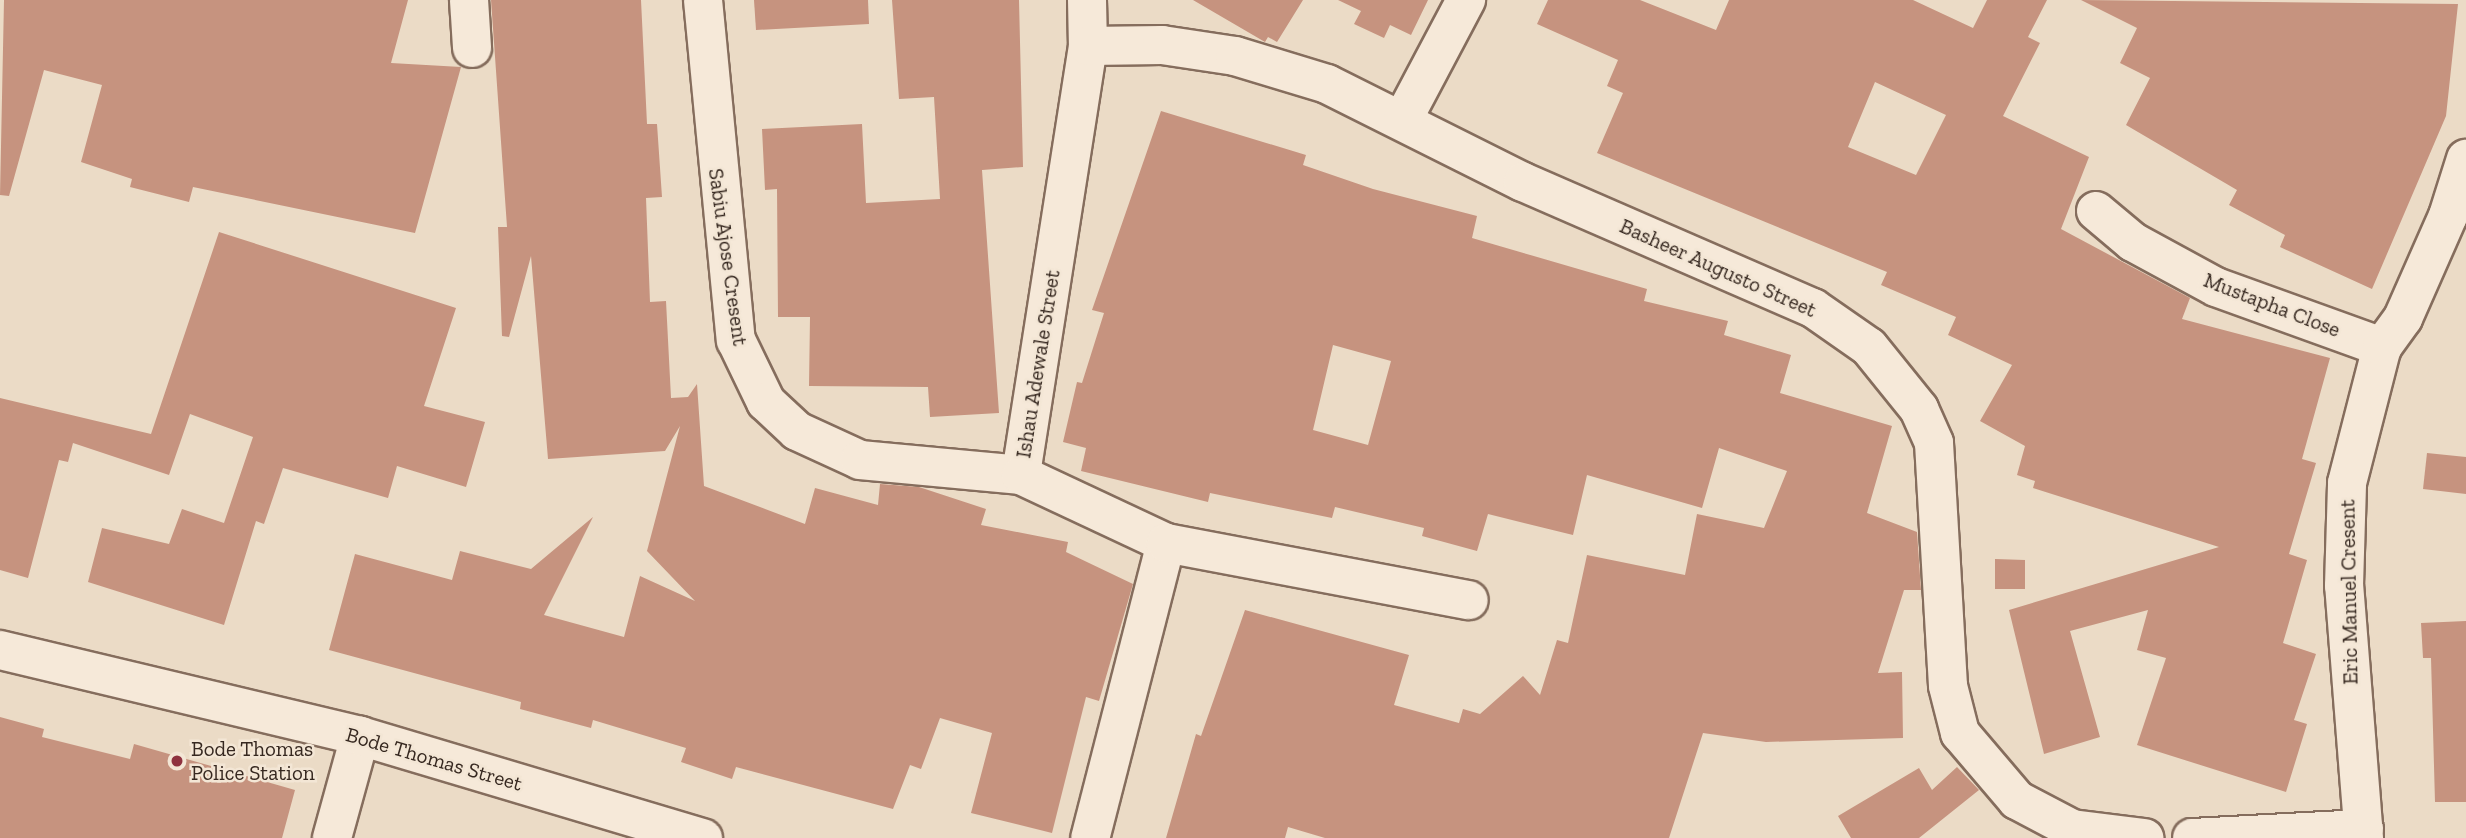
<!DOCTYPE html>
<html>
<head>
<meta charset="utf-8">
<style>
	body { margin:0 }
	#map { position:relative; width:2466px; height:838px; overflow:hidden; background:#ebdbc6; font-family:"Zilla Slab",serif }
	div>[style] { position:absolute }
	.building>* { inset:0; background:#c6937f }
	.roads { filter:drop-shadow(2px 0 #856d5d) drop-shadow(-2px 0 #856d5d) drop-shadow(0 2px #856d5d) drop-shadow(0 -2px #856d5d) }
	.street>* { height:38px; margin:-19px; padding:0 19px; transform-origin:19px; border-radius:19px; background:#f6e9d9 }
	.secondary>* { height:38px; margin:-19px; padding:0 19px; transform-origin:19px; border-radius:19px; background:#f6e9d9 }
	.dots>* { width:19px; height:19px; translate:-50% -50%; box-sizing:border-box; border:4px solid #f3e6d5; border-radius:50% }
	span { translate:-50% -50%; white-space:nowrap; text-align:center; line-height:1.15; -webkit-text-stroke:5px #f3e6d5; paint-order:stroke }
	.street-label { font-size:21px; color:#362820 }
	.poi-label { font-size:21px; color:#362820 }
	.left { translate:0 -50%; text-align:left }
</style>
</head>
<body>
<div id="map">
	<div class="building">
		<div style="clip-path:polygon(4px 0,408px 0,391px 63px,461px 67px,415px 233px,193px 187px,189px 202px,130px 187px,132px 179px,81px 162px,102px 85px,44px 70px,9px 196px,0 195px)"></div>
		<div style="clip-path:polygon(491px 0,641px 0,647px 124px,657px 124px,662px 197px,646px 198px,650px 302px,666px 301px,671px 398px,688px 397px,697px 384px,704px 486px,805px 524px,815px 488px,878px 505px,880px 484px,919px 487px,986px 509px,981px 525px,1068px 542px,1066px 552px,1133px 584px,1099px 701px,1086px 697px,1052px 833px,971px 813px,992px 733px,940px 718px,921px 769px,910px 765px,893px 809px,736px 767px,732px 779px,681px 762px,686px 748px,593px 720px,591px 728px,520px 709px,521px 702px,329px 650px,355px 554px,452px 580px,460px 551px,531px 569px,593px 517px,544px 615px,624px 637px,640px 576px,695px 601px,647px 551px,680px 426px,665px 451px,548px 459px,531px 256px,509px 337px,502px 336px,498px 227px,507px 227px)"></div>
		<div style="clip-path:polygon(754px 0,868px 0,869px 24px,756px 30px)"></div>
		<div style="clip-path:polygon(892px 0,1019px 0,1023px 167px,982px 170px,999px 413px,930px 417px,928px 387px,809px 386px,810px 317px,778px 317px,777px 189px,765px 190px,762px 129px,862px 124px,866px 203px,940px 199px,934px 97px,899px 99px)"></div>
		<div style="clip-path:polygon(1193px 0,1303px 0,1277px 42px,1268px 37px,1265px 42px)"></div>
		<div style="clip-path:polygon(1338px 0,1428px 0,1411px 35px,1390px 25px,1384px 38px,1354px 24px,1361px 11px)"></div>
		<div style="clip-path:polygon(evenodd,1548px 0,1640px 0,1716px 30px,1729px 0,1913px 0,1973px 28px,1987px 0,2047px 0,2028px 37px,2040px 43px,2003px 116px,2089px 157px,2061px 229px,2190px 298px,2182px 319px,2330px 358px,2302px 459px,2316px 463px,2289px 554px,2307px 560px,2283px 643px,2316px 654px,2294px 720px,2307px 724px,2286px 792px,2137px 745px,2166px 658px,2137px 650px,2148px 610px,2070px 631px,2100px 737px,2044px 754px,2009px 610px,2219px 547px,2033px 488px,2035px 481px,2017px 475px,2025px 446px,1980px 421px,2012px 365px,1948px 335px,1956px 317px,1881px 285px,1887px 272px,1597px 153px,1623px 93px,1607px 86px,1618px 60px,1537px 24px,1548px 0,1875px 82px,1946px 115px,1916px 175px,1848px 147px,1875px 82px)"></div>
		<div style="clip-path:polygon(2081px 0,2458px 4px,2446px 116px,2372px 289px,2280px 247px,2285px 235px,2229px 205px,2237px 190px,2126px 125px,2150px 78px,2120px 63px,2137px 28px)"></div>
		<div style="clip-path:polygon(evenodd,1161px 111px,1306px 155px,1303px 165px,1373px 189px,1477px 216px,1472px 238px,1647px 289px,1644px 301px,1728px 321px,1724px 335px,1791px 355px,1780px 393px,1892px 426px,1867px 513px,1917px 532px,1921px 590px,1904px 590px,1878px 673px,1902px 672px,1903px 738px,1766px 742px,1703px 733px,1669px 838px,1325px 838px,1288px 827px,1285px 838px,1166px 838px,1196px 734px,1201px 736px,1245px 610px,1409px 655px,1394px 705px,1459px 723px,1463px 709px,1480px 714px,1523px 676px,1540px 695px,1557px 640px,1568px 643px,1587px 555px,1685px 575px,1697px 514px,1764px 528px,1787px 471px,1719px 448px,1702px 508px,1587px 475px,1573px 535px,1488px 514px,1477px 551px,1422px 536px,1424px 528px,1335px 507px,1332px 518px,1210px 493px,1208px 502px,1081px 471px,1086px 448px,1063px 442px,1077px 382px,1082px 383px,1104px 313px,1092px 310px,1161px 111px,1333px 345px,1391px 361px,1368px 445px,1313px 430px,1333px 345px)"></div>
		<div style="clip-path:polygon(219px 232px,456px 308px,424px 406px,485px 422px,466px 487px,397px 466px,388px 498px,283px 468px,264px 524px,256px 521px,224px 625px,88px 582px,102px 528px,169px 544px,182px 509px,224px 523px,253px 437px,190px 414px,169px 475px,73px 443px,68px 462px,59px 460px,28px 578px,0 570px,0 398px,151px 434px)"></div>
		<div style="clip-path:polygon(2427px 453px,2466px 457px,2466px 494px,2423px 489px)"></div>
		<div style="clip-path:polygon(1995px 559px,2025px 560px,2025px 589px,1995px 589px)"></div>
		<div style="clip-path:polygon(2466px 621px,2466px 802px,2435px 802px,2431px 658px,2423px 658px,2421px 623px)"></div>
		<div style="clip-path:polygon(0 717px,44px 729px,42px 737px,130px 759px,134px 744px,295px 790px,282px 838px,0 838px)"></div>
		<div style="clip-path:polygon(1957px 767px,1979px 790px,1919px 838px,1851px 838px,1838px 816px,1919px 768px,1932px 790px)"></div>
	</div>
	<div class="roads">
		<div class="street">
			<div style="left:469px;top:0;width:48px;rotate:86.4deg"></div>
			<div style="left:703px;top:0;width:342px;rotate:84.5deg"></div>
			<div style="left:736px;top:340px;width:69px;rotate:64.2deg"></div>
			<div style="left:766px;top:402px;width:42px;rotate:43.1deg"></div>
			<div style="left:797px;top:431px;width:69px;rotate:24.7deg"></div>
			<div style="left:860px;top:460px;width:162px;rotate:5.3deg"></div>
			<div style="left:1087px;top:0;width:46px;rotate:88.8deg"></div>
			<div style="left:1088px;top:46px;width:434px;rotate:98.9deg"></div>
			<div style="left:1021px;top:475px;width:160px;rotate:25.1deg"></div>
			<div style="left:1166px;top:543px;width:305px;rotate:104.4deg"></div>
			<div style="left:1088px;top:46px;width:74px;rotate:-0.8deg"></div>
			<div style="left:1162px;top:45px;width:74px;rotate:8.6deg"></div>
			<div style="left:1235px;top:56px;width:96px;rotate:16.9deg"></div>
			<div style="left:1327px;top:84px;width:219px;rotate:26.6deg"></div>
			<div style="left:1523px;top:182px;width:316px;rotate:23.5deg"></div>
			<div style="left:1813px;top:308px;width:68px;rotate:34.9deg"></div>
			<div style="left:1869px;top:347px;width:80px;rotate:51.1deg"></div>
			<div style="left:1919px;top:409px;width:37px;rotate:66deg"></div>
			<div style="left:1934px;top:443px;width:243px;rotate:86.7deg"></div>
			<div style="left:1948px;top:686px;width:49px;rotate:75.7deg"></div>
			<div style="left:1960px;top:733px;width:88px;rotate:49.6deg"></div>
			<div style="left:2017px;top:800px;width:62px;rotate:27.8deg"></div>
			<div style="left:2072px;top:829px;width:73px;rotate:7.1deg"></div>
			<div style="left:1403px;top:119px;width:135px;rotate:-62.1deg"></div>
			<div style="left:2096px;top:211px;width:48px;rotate:40deg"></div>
			<div style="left:2133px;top:242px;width:94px;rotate:28.5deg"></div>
			<div style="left:2216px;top:287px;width:177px;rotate:19.9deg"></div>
			<div style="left:1166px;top:543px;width:308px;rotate:10.7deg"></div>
			<div style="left:332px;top:838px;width:106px;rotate:-74.6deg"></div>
			<div style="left:2192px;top:838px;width:172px;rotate:-3deg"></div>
			<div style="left:2364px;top:838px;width:253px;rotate:-94.5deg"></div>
			<div style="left:2344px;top:586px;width:103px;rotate:-88.3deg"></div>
			<div style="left:2347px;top:483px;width:140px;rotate:-75.6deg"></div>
			<div style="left:2382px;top:347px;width:36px;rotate:-54deg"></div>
			<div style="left:2403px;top:318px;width:111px;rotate:-66.2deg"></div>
			<div style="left:2448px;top:216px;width:60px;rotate:-72.5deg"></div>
		</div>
		<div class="secondary">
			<div style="left:0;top:650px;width:370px;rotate:13.4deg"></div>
			<div style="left:360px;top:736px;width:358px;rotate:16.6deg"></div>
		</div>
	</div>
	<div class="dots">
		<div style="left:177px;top:761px;background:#8f323f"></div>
	</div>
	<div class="street-label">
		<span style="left:728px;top:257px;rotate:82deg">Sabiu Ajose Cresent</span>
		<span style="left:1718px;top:268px;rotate:24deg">Basheer Augusto Street</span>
		<span style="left:2272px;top:305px;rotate:21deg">Mustapha Close</span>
		<span style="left:1038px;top:364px;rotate:-81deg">Ishau Adewale Street</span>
		<span style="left:2349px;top:592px;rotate:-91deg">Eric Manuel Cresent</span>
		<span style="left:434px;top:759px;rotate:16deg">Bode Thomas Street</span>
	</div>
	<div class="poi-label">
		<span class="left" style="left:191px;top:761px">Bode Thomas<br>Police Station</span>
	</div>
</div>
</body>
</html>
